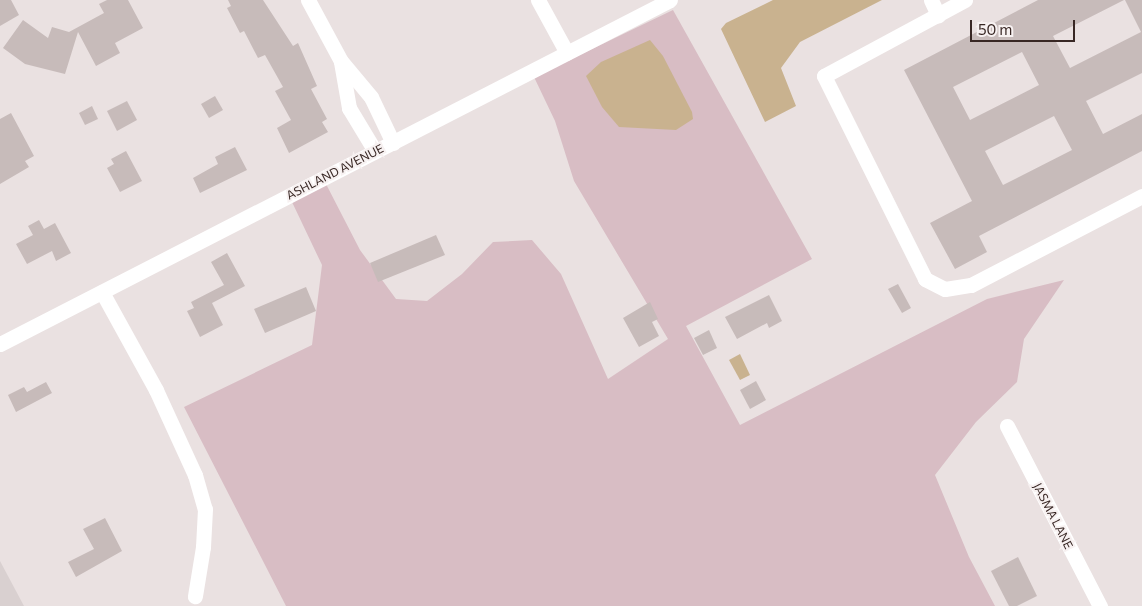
<!DOCTYPE html>
<html>
<head>
<meta charset="utf-8">
<style>
	body { margin:0 }
	#map { position:relative; width:1142px; height:606px; overflow:hidden; background:#eae1e1; font-family:Commissioner,sans-serif }
	div>[style] { position:absolute }
	.built>* { inset:0; background:#d9d0d0 }
	.green>* { inset:0; background:#d8bdc4 }
	.water>* { inset:0; background:#c9b28f }
	.building>* { inset:0; background:#c7bbba }
	.minor>* { height:15px; margin:-7.5px; padding:0 7.5px; transform-origin:7.5px; border-radius:7.5px; background:#fff }
	span { translate:-50% -50%; white-space:nowrap; text-align:center; line-height:1.15; -webkit-text-stroke:4px #f7f1f1; paint-order:stroke }
	.street-label { font-size:12px; color:#382724 }
	.scale { position:absolute; left:970px; top:20px; width:105px; height:22px; box-sizing:border-box; border:2px solid #382724; border-top:0; padding-left:6px; font-size:15px; line-height:18px; white-space:nowrap; color:#382724; -webkit-text-stroke:4px #f7f1f1; paint-order:stroke }
</style>
</head>
<body>
<div id="map">
	<div class="built">
		<div style="clip-path:polygon(0 561px,24px 606px,0 606px)"></div>
	</div>
	<div class="green">
		<div style="clip-path:polygon(673px 10px,812px 259px,686px 326px,740px 425px,987px 299px,1064px 280px,1024px 339px,1017px 382px,976px 422px,935px 475px,969px 557px,995px 606px,286px 606px,184px 407px,312px 345px,322px 265px,292px 202px,326px 184px,360px 250px,396px 299px,427px 301px,462px 274px,493px 242px,532px 240px,561px 274px,608px 379px,668px 339px,574px 181px,555px 121px,534px 77px)"></div>
	</div>
	<div class="water">
		<div style="clip-path:polygon(773px 0,882px 0,800px 42px,781px 68px,796px 106px,765px 122px,721px 29px,726px 23px)"></div>
		<div style="clip-path:polygon(650px 40px,663px 56px,692px 112px,693px 119px,676px 130px,619px 127px,602px 107px,586px 76px,601px 62px)"></div>
		<div style="clip-path:polygon(740px 354px,750px 375px,740px 380px,729px 360px)"></div>
	</div>
	<div class="building">
		<div style="clip-path:polygon(0 0,11px 0,19px 15px,0 26px)"></div>
		<div style="clip-path:polygon(107px 0,128px 0,143px 28px,115px 43px,120px 53px,96px 66px,78px 32px,65px 74px,25px 64px,3px 48px,23px 20px,48px 38px,52px 27px,69px 32px,104px 13px,99px 4px)"></div>
		<div style="clip-path:polygon(228px 0,263px 0,293px 46px,298px 43px,317px 86px,311px 89px,327px 119px,322px 122px,328px 132px,289px 153px,277px 128px,291px 120px,275px 91px,283px 87px,265px 55px,258px 58px,244px 31px,240px 33px,227px 8px,231px 6px)"></div>
		<div style="clip-path:polygon(evenodd,1038px 0,1124px 0,1053px 36px,1070px 68px,1141px 32px,1125px 0,1142px 0,1142px 73px,1086px 101px,1103px 134px,1142px 114px,1142px 151px,979px 236px,987px 252px,955px 269px,930px 223px,972px 201px,904px 70px,1038px 0,1022px 52px,1039px 85px,970px 120px,953px 87px,1022px 52px,1038px 0,1054px 116px,1072px 150px,1003px 185px,985px 151px,1054px 116px)"></div>
		<div style="clip-path:polygon(215px 96px,223px 110px,209px 118px,201px 104px)"></div>
		<div style="clip-path:polygon(127px 101px,137px 120px,117px 131px,107px 111px)"></div>
		<div style="clip-path:polygon(92px 106px,98px 119px,85px 125px,79px 113px)"></div>
		<div style="clip-path:polygon(11px 113px,34px 156px,25px 161px,29px 167px,0 184px,0 119px)"></div>
		<div style="clip-path:polygon(235px 147px,247px 170px,200px 193px,193px 178px,218px 164px,215px 157px)"></div>
		<div style="clip-path:polygon(126px 151px,142px 181px,120px 192px,107px 168px,114px 164px,111px 159px)"></div>
		<div style="clip-path:polygon(39px 220px,44px 229px,55px 223px,71px 253px,56px 261px,52px 251px,27px 264px,16px 244px,33px 235px,28px 226px)"></div>
		<div style="clip-path:polygon(436px 235px,445px 255px,378px 282px,370px 263px)"></div>
		<div style="clip-path:polygon(227px 253px,245px 286px,212px 303px,223px 325px,200px 337px,187px 311px,194px 308px,191px 302px,224px 285px,211px 262px)"></div>
		<div style="clip-path:polygon(898px 284px,911px 308px,902px 313px,888px 289px)"></div>
		<div style="clip-path:polygon(306px 287px,316px 311px,265px 333px,254px 309px)"></div>
		<div style="clip-path:polygon(769px 295px,782px 321px,769px 328px,767px 323px,737px 339px,725px 317px)"></div>
		<div style="clip-path:polygon(650px 302px,658px 319px,652px 322px,659px 336px,639px 347px,623px 318px)"></div>
		<div style="clip-path:polygon(709px 330px,717px 348px,703px 355px,694px 338px)"></div>
		<div style="clip-path:polygon(756px 381px,766px 400px,750px 409px,740px 390px)"></div>
		<div style="clip-path:polygon(46px 382px,52px 393px,16px 412px,8px 395px,24px 387px,27px 392px)"></div>
		<div style="clip-path:polygon(105px 518px,122px 551px,76px 577px,68px 562px,94px 549px,83px 529px)"></div>
		<div style="clip-path:polygon(1018px 557px,1037px 596px,1017px 606px,1009px 606px,991px 571px)"></div>
	</div>
	<div class="minor">
		<div style="left:308px;top:0;width:69px;rotate:61.6deg"></div>
		<div style="left:341px;top:61px;width:47px;rotate:50.2deg"></div>
		<div style="left:371px;top:97px;width:51px;rotate:64.4deg"></div>
		<div style="left:538px;top:0;width:60px;rotate:61.3deg"></div>
		<div style="left:931px;top:0;width:17px;rotate:65deg"></div>
		<div style="left:965px;top:0;width:160px;rotate:151.7deg"></div>
		<div style="left:824px;top:76px;width:227px;rotate:63.5deg"></div>
		<div style="left:925px;top:279px;width:22px;rotate:27deg"></div>
		<div style="left:945px;top:289px;width:26px;rotate:-9deg"></div>
		<div style="left:971px;top:285px;width:193px;rotate:-27.5deg"></div>
		<div style="left:341px;top:62px;width:47px;rotate:80.1deg"></div>
		<div style="left:349px;top:108px;width:50px;rotate:58.8deg"></div>
		<div style="left:102px;top:292px;width:112px;rotate:61.1deg"></div>
		<div style="left:156px;top:390px;width:94px;rotate:65.4deg"></div>
		<div style="left:195px;top:475px;width:35px;rotate:74deg"></div>
		<div style="left:205px;top:509px;width:38px;rotate:93deg"></div>
		<div style="left:203px;top:547px;width:50px;rotate:99.3deg"></div>
		<div style="left:0;top:344px;width:753px;rotate:-27.18deg"></div>
		<div style="left:1007px;top:426px;width:203px;rotate:62.7deg"></div>
	</div>
	<div class="street-label">
		<span style="left:335px;top:172px;rotate:-27deg">ASHLAND AVENUE</span>
		<span style="left:1053px;top:516px;rotate:63deg">JASMA LANE</span>
	</div>
	<div class="scale">50 m</div>
</div>
</body>
</html>
